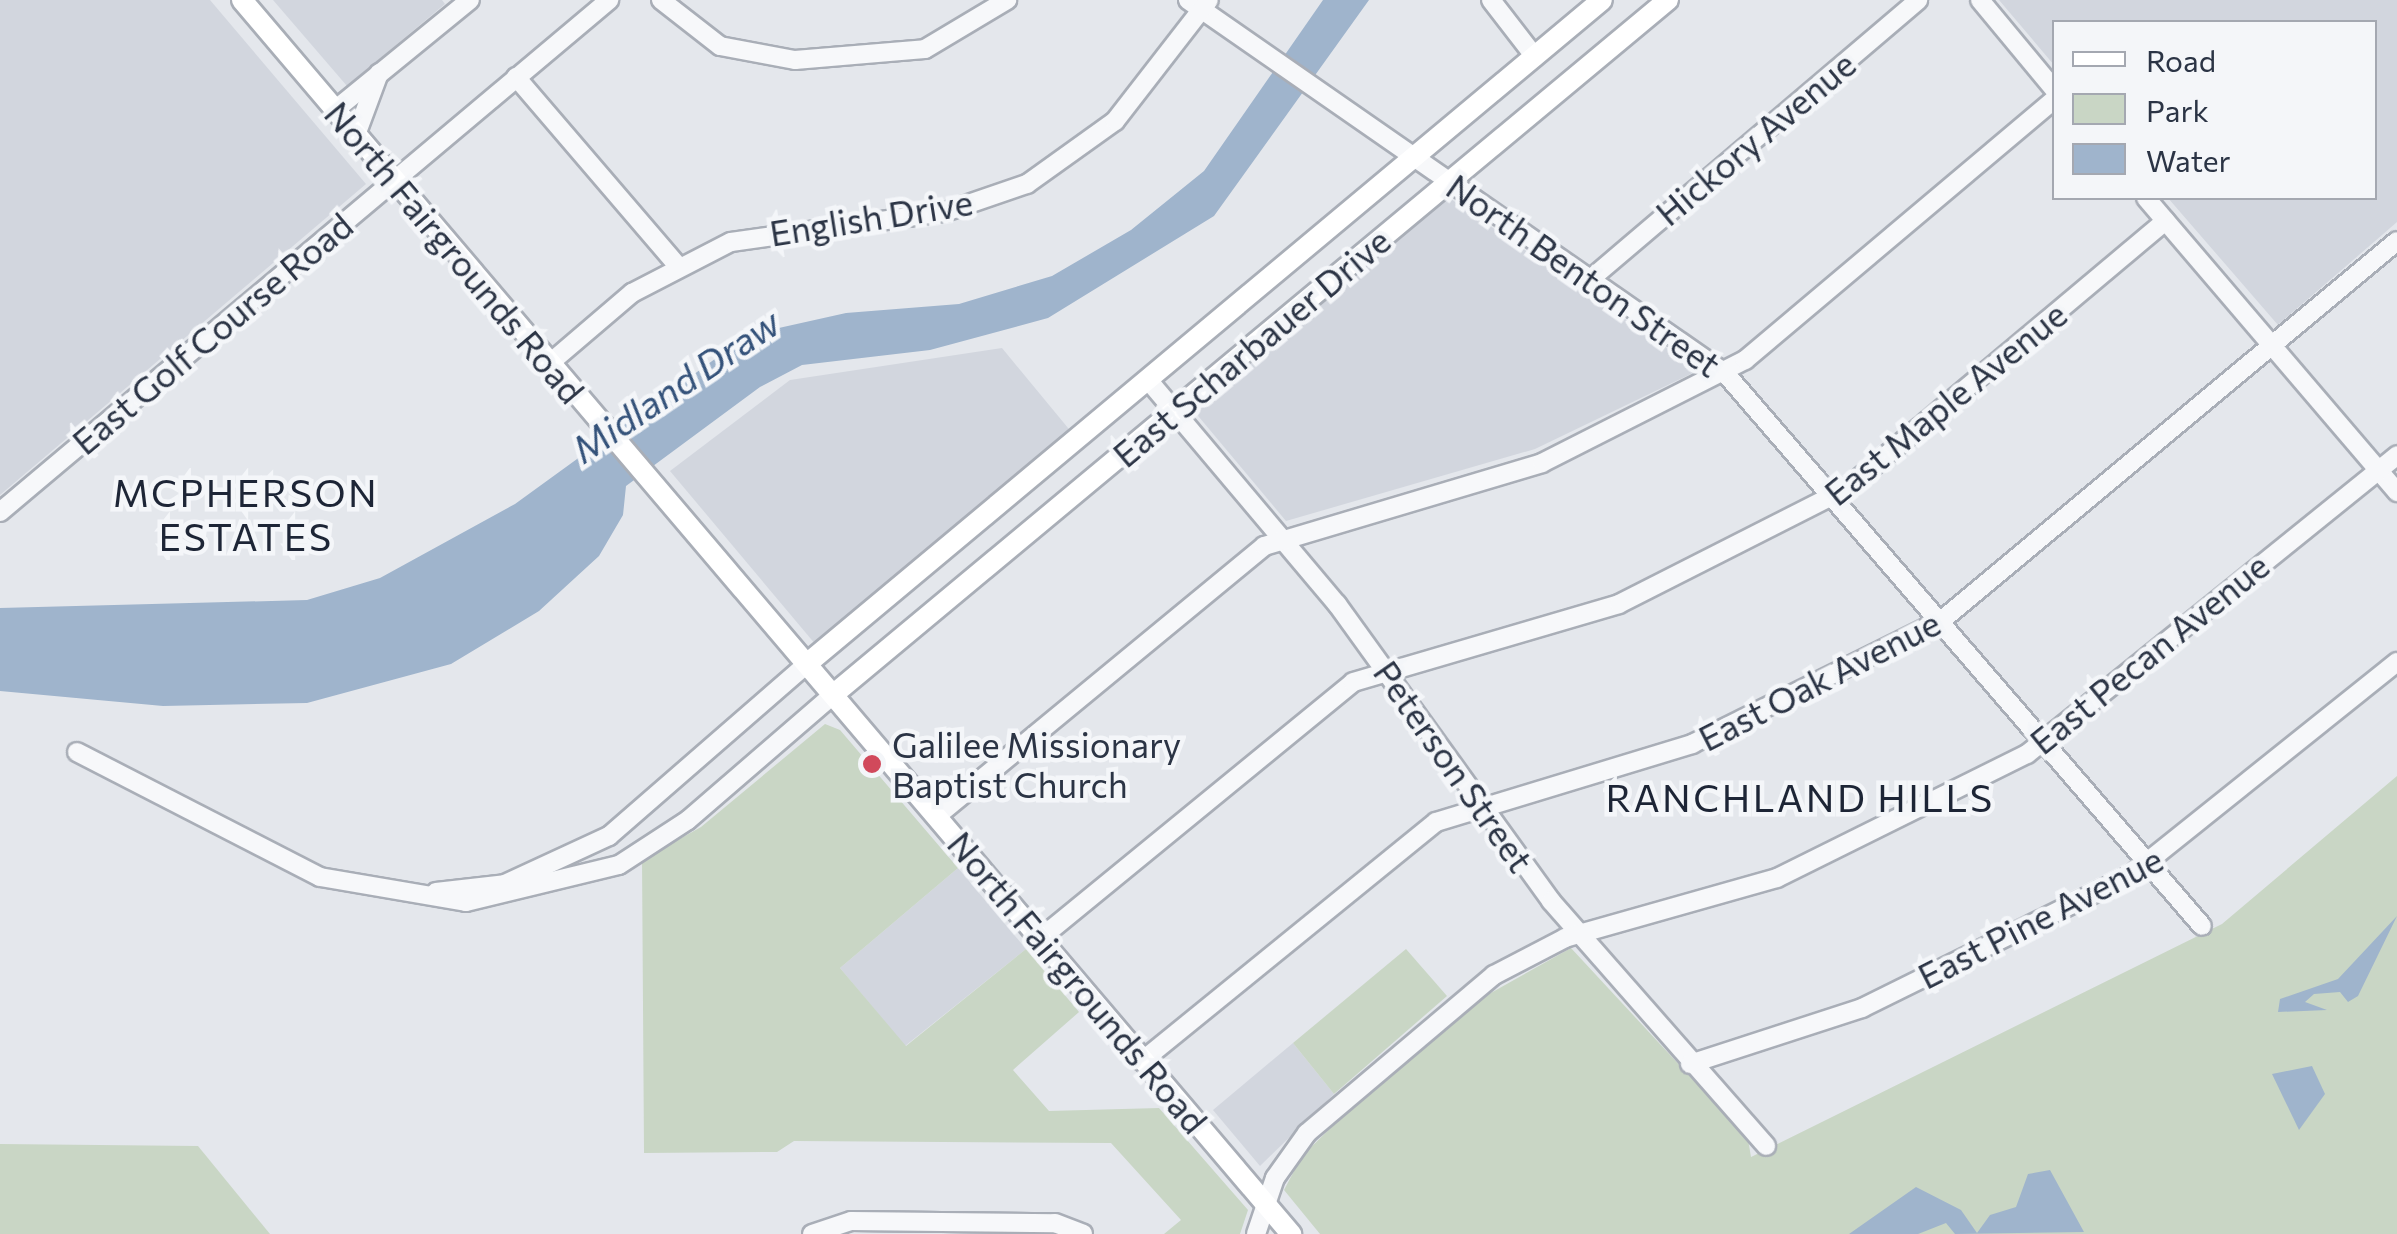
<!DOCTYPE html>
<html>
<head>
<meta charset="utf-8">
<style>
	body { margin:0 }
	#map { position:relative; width:2397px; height:1234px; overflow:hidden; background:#e4e7ec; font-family:Commissioner,sans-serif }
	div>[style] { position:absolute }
	.built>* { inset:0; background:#d2d6de }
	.green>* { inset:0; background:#c9d6c5 }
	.water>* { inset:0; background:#9fb4cc }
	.roads { filter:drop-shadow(2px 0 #a9aeb7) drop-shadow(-2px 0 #a9aeb7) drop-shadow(0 2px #a9aeb7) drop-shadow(0 -2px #a9aeb7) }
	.minor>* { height:18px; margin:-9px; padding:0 9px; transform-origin:9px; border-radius:9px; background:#f7f8fa }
	.major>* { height:20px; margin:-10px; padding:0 10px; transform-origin:10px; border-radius:10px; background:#fff }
	.dots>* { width:28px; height:28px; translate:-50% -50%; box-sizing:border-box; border:5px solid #f4f6f9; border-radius:50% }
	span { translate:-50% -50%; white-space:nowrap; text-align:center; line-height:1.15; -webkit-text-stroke:9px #f4f6f9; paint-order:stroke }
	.street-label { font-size:35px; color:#2b3445 }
	.poi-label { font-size:35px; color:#2b3445 }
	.left { translate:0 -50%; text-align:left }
	.water-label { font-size:38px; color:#34527a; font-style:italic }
	.neighbourhood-label { font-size:38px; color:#1d2536; letter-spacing:2.5px }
	.legend { position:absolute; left:2052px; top:20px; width:325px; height:180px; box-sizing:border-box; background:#f4f6f9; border:2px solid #a4a8b1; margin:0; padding:12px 18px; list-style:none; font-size:30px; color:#2b3445 }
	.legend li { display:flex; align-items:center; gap:20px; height:50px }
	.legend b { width:50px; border:2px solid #a4a8b1 }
</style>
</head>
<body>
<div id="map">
	<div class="built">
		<div style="clip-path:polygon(0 0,210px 0,366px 184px,0 495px)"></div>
		<div style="clip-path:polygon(273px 0,442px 0,445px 4px,347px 86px)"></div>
		<div style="clip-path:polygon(1999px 0,2397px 0,2397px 222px,2278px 325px,2168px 198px,2374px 198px,2374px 22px,2054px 22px,2054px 65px)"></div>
		<div style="clip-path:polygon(1448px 197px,1699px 370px,1535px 449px,1286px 521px,1194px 411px)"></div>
		<div style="clip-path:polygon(1002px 348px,1073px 434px,816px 645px,670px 471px,790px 380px)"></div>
		<div style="clip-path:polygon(958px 868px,1026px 949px,905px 1046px,840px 968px)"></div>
		<div style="clip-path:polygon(1293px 1043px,1334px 1094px,1260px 1166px,1213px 1110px)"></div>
	</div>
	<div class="green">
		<div style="clip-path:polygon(825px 724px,840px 730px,958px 868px,840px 968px,906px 1046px,1026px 949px,1079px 1012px,1013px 1070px,1049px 1111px,1159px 1108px,1248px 1210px,1240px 1234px,1164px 1234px,1181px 1220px,1111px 1143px,794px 1141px,777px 1152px,644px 1153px,642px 860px,701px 827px)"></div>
		<div style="clip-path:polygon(2397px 776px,2397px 1234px,1320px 1234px,1284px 1190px,1302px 1156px,1350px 1109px,1489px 994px,1571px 948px,1748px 1139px,1751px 1157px,2222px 924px)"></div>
		<div style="clip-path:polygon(1406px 949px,1447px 996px,1334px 1094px,1293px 1043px)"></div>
		<div style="clip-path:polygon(0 1144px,198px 1146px,270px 1234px,0 1234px)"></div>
	</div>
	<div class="water">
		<div style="clip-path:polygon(1323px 0,1369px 0,1214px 216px,1048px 318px,930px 350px,802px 365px,760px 387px,626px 486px,623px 515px,599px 556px,539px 611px,451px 664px,307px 703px,163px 706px,0 691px,0 608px,307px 600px,380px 578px,515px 504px,748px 335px,846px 313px,959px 304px,1052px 276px,1131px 230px,1204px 171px)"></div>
		<div style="clip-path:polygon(2397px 916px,2358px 996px,2348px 1002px,2340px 992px,2314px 994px,2305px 1002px,2327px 1010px,2278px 1012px,2280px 999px,2338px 979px)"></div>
		<div style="clip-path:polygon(2312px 1066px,2325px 1094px,2299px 1130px,2272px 1074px)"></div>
		<div style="clip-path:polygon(2050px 1170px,2084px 1232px,1955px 1234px,1946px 1223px,1918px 1234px,1849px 1234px,1916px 1187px,1961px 1210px,1977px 1233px,1990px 1215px,2016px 1207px,2028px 1174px)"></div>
	</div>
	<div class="roads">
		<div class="minor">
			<div style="left:661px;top:0;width:75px;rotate:37.9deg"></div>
			<div style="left:720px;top:46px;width:76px;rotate:10.6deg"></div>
			<div style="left:795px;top:60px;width:130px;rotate:-4.8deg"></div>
			<div style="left:925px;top:49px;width:96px;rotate:-30.9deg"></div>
			<div style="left:1188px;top:0;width:654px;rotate:34.78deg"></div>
			<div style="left:1725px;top:373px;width:730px;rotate:49.22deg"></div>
			<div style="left:1491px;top:0;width:72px;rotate:52.3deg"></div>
			<div style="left:1980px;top:0;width:116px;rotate:50.3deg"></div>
			<div style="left:516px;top:77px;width:246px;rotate:49.4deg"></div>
			<div style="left:335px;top:110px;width:174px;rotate:-39.2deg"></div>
			<div style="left:356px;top:135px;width:66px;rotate:-69.6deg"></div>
			<div style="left:2146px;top:198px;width:387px;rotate:49.5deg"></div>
			<div style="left:1593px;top:277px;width:427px;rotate:-40.4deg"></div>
			<div style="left:550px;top:363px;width:108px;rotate:-40.5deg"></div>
			<div style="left:632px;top:293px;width:111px;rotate:-27.3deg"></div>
			<div style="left:731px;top:242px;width:216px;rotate:-8deg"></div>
			<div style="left:945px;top:212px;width:87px;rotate:-18.9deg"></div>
			<div style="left:1027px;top:184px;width:108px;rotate:-35.6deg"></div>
			<div style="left:1115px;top:121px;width:153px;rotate:-52.2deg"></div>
			<div style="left:1149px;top:381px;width:292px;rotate:49.9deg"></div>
			<div style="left:1337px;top:604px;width:366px;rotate:54.2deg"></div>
			<div style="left:1551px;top:901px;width:326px;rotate:48.7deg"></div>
			<div style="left:0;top:512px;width:796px;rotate:-40.05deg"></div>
			<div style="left:77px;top:752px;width:273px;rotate:27.2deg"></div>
			<div style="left:320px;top:877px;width:148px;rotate:9.7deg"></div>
			<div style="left:466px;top:902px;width:157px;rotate:-13.6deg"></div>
			<div style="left:619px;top:865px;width:82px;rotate:-33.1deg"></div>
			<div style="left:688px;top:820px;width:193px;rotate:-40.8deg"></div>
			<div style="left:938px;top:815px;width:423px;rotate:-39.5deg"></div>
			<div style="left:1264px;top:546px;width:290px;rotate:-16.6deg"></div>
			<div style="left:1542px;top:463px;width:228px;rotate:-26.9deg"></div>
			<div style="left:1745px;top:360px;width:404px;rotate:-40.1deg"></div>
			<div style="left:436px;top:892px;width:69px;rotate:-6.6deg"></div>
			<div style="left:505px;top:884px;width:115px;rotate:-24.8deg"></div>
			<div style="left:609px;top:836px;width:264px;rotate:-41deg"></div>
			<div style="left:1042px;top:937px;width:402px;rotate:-39.3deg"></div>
			<div style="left:1353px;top:682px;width:277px;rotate:-16.3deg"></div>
			<div style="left:1619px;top:604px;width:254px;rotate:-26.9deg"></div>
			<div style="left:1846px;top:489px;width:417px;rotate:-40deg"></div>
			<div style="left:1142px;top:1061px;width:379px;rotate:-39.1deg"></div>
			<div style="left:1436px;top:822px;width:268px;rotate:-16.9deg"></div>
			<div style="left:1692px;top:744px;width:279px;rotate:-26.4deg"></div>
			<div style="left:1942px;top:620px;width:592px;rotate:-39.79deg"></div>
			<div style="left:1690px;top:1064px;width:181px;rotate:-18deg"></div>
			<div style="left:1862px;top:1008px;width:300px;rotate:-26.3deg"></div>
			<div style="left:2131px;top:875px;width:341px;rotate:-38.7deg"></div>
			<div style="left:812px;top:1234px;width:41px;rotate:-18.4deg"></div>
			<div style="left:851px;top:1221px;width:204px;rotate:0.6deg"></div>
			<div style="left:1055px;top:1223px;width:30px;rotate:21deg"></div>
			<div style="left:1256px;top:1234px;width:59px;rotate:-71.3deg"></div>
			<div style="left:1275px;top:1178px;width:55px;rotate:-54.6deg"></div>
			<div style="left:1307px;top:1133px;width:245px;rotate:-40.2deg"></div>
			<div style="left:1494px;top:975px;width:80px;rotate:-27.5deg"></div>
			<div style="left:1565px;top:938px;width:220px;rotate:-15.8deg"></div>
			<div style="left:1777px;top:878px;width:279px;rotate:-26.4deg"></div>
			<div style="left:2027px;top:754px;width:476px;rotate:-38.9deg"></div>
		</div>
		<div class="major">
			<div style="left:242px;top:0;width:1620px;rotate:49.63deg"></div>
			<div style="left:808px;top:663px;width:1034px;rotate:-39.86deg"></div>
			<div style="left:834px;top:694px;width:1085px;rotate:-39.77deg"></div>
		</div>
	</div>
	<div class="dots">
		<div style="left:872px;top:764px;background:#d1495b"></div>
	</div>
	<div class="street-label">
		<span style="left:1755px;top:138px;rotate:-40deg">Hickory Avenue</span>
		<span style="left:871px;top:217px;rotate:-9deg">English Drive</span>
		<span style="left:455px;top:252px;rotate:50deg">North Fairgrounds Road</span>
		<span style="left:1584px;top:275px;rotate:35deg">North Benton Street</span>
		<span style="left:212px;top:333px;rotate:-40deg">East Golf Course Road</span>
		<span style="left:1251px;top:347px;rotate:-40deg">East Scharbauer Drive</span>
		<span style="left:1945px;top:403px;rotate:-39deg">East Maple Avenue</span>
		<span style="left:2149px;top:653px;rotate:-39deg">East Pecan Avenue</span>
		<span style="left:1819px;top:680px;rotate:-27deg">East Oak Avenue</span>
		<span style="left:1454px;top:766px;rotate:55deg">Peterson Street</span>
		<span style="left:2040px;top:917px;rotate:-27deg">East Pine Avenue</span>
		<span style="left:1078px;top:982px;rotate:50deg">North Fairgrounds Road</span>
	</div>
	<div class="poi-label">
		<span class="left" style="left:892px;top:764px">Galilee Missionary<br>Baptist Church</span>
	</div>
	<div class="water-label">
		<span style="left:675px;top:385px;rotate:-34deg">Midland Draw</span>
	</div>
	<div class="neighbourhood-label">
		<span style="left:246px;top:514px">MCPHERSON<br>ESTATES</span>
		<span style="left:1800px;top:797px">RANCHLAND HILLS</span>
	</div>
	<ul class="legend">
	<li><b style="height:12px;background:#fff"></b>Road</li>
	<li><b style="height:28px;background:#c9d6c5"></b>Park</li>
	<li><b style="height:28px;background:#9fb4cc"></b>Water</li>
	</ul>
</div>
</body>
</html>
